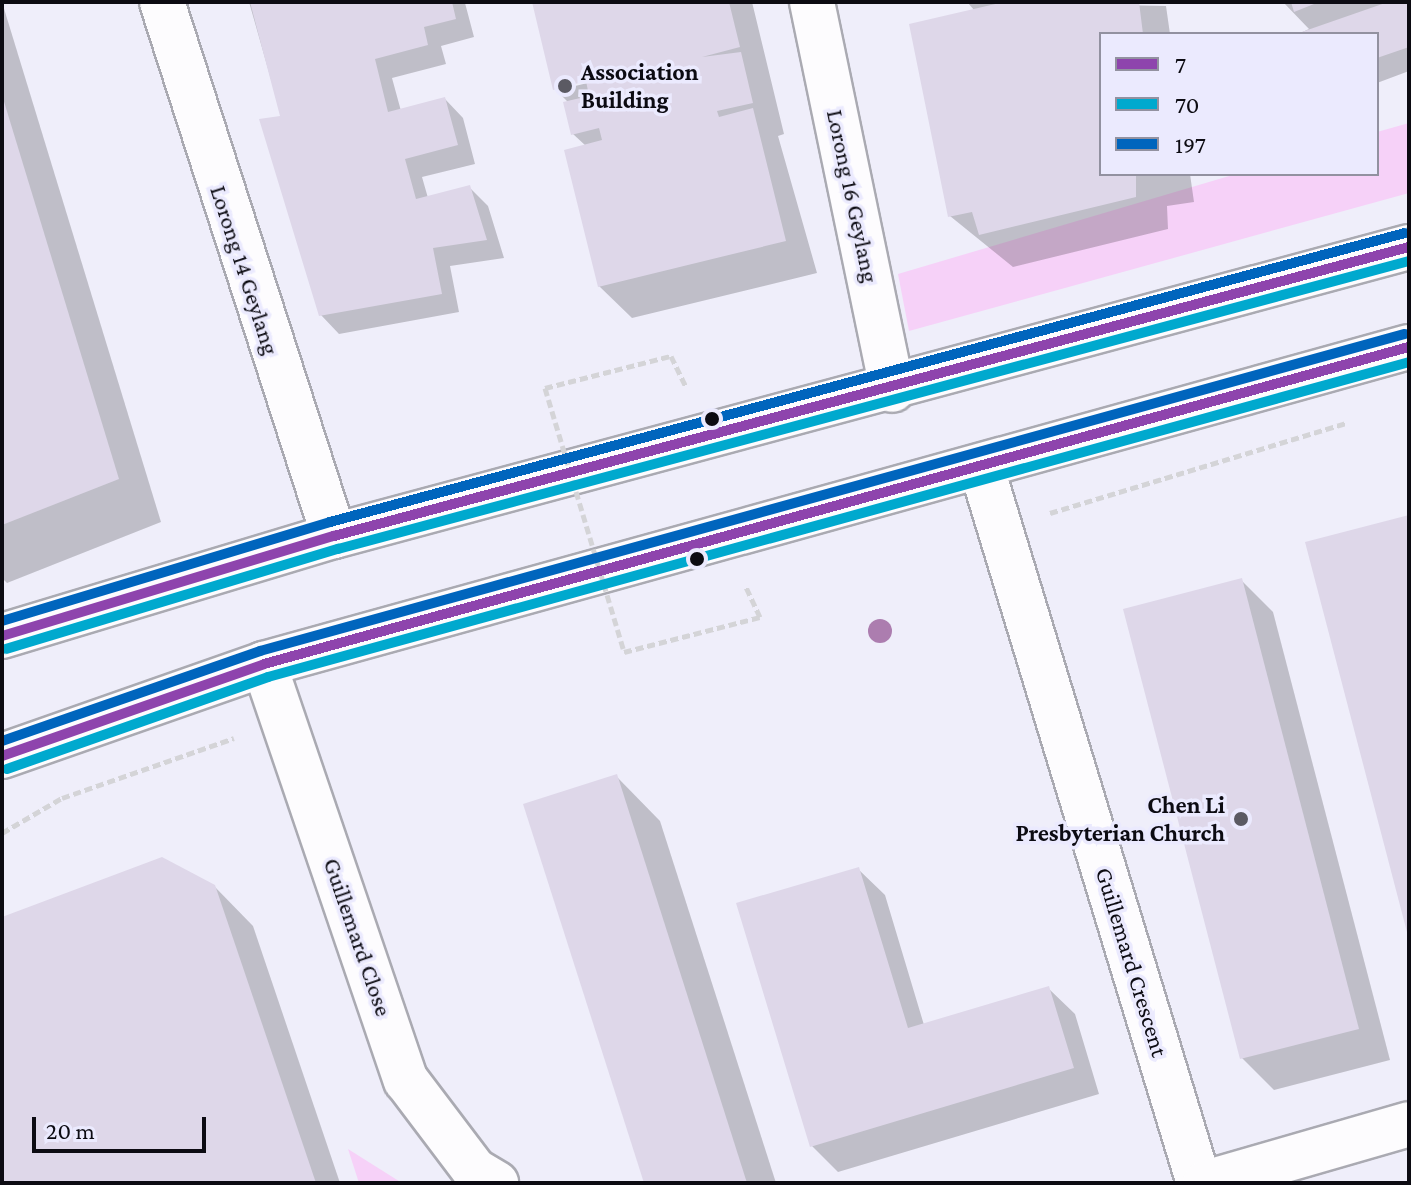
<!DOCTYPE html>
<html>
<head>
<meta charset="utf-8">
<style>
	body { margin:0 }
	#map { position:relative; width:1411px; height:1185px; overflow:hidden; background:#efeefa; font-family:"Crimson Pro",serif }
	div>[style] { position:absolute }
	.green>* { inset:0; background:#f6d1f8 }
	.shadow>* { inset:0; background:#0003 }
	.building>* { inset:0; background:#ded7e9 }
	.path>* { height:5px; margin-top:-2.5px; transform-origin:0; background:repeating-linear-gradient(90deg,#d4d4d7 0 8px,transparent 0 12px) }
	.roads { filter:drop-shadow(2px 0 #aaaab2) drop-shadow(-2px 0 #aaaab2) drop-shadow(0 2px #aaaab2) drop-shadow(0 -2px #aaaab2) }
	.minor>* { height:44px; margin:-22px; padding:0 22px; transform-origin:22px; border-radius:22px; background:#fdfcfe }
	.primary>* { height:44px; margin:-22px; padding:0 22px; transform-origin:22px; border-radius:22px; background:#fdfcfe }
	.path-bridge>* { height:5px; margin-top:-2.5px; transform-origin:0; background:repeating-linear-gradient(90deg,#d4d4d7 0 8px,transparent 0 12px) }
	.bus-1>* { height:10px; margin:-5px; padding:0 5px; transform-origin:5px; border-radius:5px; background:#8e44ad }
	.bus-2>* { height:10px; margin:-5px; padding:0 5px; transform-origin:5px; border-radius:5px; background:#00a9ce }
	.bus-3>* { height:10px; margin:-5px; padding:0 5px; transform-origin:5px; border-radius:5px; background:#0065bd }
	.trees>* { width:24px; height:24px; margin:-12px; border-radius:50%; background:#ac7daf }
	.dots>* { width:22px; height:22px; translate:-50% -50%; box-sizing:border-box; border:4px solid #ebeafe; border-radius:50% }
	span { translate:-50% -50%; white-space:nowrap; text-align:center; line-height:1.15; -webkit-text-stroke:7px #ebeafe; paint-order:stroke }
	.poi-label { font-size:24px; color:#0c0b12; font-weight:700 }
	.left { translate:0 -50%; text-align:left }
	.right { translate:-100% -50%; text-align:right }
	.street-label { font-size:24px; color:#0c0b12 }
	.frame { position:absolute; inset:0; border:4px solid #0c0b12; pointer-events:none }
	.legend { position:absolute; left:1099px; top:32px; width:280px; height:144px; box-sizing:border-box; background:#ebeafe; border:2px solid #9291a0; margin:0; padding:10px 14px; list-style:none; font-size:24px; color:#0c0b12 }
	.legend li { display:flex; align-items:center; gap:16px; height:40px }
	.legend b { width:40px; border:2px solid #9291a0 }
	.scale { position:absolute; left:32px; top:1117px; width:174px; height:36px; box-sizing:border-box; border:4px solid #0c0b12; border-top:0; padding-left:10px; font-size:24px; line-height:28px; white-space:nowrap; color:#0c0b12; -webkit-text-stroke:6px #ebeafe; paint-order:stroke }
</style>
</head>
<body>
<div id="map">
	<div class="green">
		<div style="clip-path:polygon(1409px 123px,1409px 193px,909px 331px,898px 274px,1236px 174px,1377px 174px,1377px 132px)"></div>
		<div style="clip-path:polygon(348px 1149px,402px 1183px,359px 1183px)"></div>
	</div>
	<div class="shadow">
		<div style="clip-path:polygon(2px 2px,161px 522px,7px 583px,2px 578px)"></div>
		<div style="clip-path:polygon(249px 2px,465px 3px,474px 37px,441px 46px,446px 64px,392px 78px,401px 111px,445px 99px,463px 118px,475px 164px,422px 177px,428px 198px,469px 187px,488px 206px,504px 258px,450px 266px,459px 312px,339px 334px,321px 315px,282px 118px)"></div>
		<div style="clip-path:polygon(evenodd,534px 2px,752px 2px,784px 134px,778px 136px,817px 273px,632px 318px,599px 286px,586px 146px,573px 134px,569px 103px,555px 89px,534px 2px,595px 77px,596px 81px,575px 86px,575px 82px,595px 77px)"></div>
		<div style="clip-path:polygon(967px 2px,1166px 6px,1170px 34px,1101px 34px,1101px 174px,1190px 174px,1194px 202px,1167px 206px,1168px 229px,1013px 267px,950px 216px,975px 11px)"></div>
		<div style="clip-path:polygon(1283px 2px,1409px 2px,1409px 71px,1377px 83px,1377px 34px,1298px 34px,1309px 29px)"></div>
		<div style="clip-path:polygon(1241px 580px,1273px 612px,1390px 1060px,1274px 1090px,1242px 1058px)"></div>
		<div style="clip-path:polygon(617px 777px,660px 821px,776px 1183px,646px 1183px)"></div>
		<div style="clip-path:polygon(858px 869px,885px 895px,924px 1025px,1048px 988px,1075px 1014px,1099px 1094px,838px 1172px,812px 1146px)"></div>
		<div style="clip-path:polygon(214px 886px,253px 926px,340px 1183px,2px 1183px,2px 919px)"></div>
	</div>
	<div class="building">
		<div style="clip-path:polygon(250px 2px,452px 2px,456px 19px,424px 27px,428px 45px,375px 59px,388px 112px,445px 97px,458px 145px,405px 159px,416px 199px,470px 185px,487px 240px,433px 248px,442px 294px,319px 316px,259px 119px,280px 116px)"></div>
		<div style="clip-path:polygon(532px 2px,729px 2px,740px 47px,702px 57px,741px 52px,753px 103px,717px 111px,719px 117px,753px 108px,786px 241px,598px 287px,564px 150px,602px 140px,599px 128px,571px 135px,563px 102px,589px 96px,586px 81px,553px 90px)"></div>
		<div style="clip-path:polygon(1004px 2px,1139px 2px,1143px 34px,1101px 34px,1101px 174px,1136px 174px,1136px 197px,979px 235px,972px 212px,948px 217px,909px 24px)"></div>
		<div style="clip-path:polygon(1291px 2px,1319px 2px,1294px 12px)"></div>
		<div style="clip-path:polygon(1388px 2px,1409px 2px,1409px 47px,1377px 58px,1377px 34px,1296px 34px)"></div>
		<div style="clip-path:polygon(2px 95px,119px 479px,2px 525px)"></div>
		<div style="clip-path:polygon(1409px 515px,1409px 936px,1408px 936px,1305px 542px)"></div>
		<div style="clip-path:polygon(1242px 578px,1359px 1029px,1240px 1059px,1123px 609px)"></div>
		<div style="clip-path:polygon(617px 774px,747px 1183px,644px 1183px,523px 804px)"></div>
		<div style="clip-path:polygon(162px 857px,215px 885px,316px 1183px,2px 1183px,2px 917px)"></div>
		<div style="clip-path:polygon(859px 867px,908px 1028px,1049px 986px,1074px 1068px,810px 1147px,736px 903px)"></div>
	</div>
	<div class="path">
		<div style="left:545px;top:388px;width:130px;rotate:-14.3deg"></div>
		<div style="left:671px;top:356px;width:34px;rotate:64deg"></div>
		<div style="left:1050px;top:513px;width:310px;rotate:-16.9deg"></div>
		<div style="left:624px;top:652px;width:140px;rotate:-14.4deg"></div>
		<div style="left:760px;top:617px;width:35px;rotate:-115deg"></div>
		<div style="left:2px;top:833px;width:69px;rotate:-30.3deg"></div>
		<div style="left:62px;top:798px;width:182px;rotate:-19.2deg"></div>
	</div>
	<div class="roads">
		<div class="minor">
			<div style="left:162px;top:2px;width:561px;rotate:72.15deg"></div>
			<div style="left:812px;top:2px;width:396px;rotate:78.3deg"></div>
			<div style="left:981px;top:466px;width:749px;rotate:73.09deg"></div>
			<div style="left:264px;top:664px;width:440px;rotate:71.2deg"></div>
			<div style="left:406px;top:1080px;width:113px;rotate:52.9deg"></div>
			<div style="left:474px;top:1170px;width:26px;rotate:31deg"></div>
			<div style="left:1205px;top:1183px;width:212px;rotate:-16.1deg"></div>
		</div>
		<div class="primary">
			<div style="left:2px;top:636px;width:347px;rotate:-16.8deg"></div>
			<div style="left:334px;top:536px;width:1113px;rotate:-15.05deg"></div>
			<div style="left:2px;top:756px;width:278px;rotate:-19.3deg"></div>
			<div style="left:264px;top:664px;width:1188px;rotate:-15.48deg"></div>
		</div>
	</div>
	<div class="path-bridge">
		<div style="left:545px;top:388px;width:276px;rotate:73.3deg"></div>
	</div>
	<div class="bus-1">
		<div style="left:2px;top:636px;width:347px;rotate:-16.8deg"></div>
		<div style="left:334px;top:536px;width:1113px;rotate:-15.05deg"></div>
		<div style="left:2px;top:756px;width:278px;rotate:-19.3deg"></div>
		<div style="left:264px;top:664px;width:1188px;rotate:-15.48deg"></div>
	</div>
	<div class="bus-2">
		<div style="left:6px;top:649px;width:347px;rotate:-16.8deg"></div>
		<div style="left:338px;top:549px;width:1109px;rotate:-15.05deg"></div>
		<div style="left:7px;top:769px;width:277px;rotate:-19.4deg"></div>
		<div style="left:268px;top:677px;width:1184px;rotate:-15.43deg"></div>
	</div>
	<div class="bus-3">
		<div style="left:2px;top:621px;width:343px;rotate:-16.8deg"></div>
		<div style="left:330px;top:522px;width:1113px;rotate:-15.05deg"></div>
		<div style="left:2px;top:741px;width:273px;rotate:-19.2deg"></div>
		<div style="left:260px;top:651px;width:1188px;rotate:-15.48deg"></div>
	</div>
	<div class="trees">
		<div style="left:880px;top:631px"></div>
	</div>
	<div class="dots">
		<div style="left:565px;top:86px;background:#5b5a63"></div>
		<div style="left:712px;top:419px;background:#0c0b12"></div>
		<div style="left:697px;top:559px;background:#0c0b12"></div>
		<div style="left:1241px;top:819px;background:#5b5a63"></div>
	</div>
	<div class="poi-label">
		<span class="left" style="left:581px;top:86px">Association<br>Building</span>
		<span class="right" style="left:1225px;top:819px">Chen Li<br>Presbyterian Church</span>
	</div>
	<div class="street-label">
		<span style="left:853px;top:196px;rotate:78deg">Lorong 16 Geylang</span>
		<span style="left:245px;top:270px;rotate:72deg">Lorong 14 Geylang</span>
		<span style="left:358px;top:937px;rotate:71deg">Guillemard Close</span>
		<span style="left:1132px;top:962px;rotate:73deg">Guillemard Crescent</span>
	</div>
	<div class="frame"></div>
	<ul class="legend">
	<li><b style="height:10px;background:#8e44ad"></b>7</li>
	<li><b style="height:10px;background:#00a9ce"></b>70</li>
	<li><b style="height:10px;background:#0065bd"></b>197</li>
	</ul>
	<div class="scale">20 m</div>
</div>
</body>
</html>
